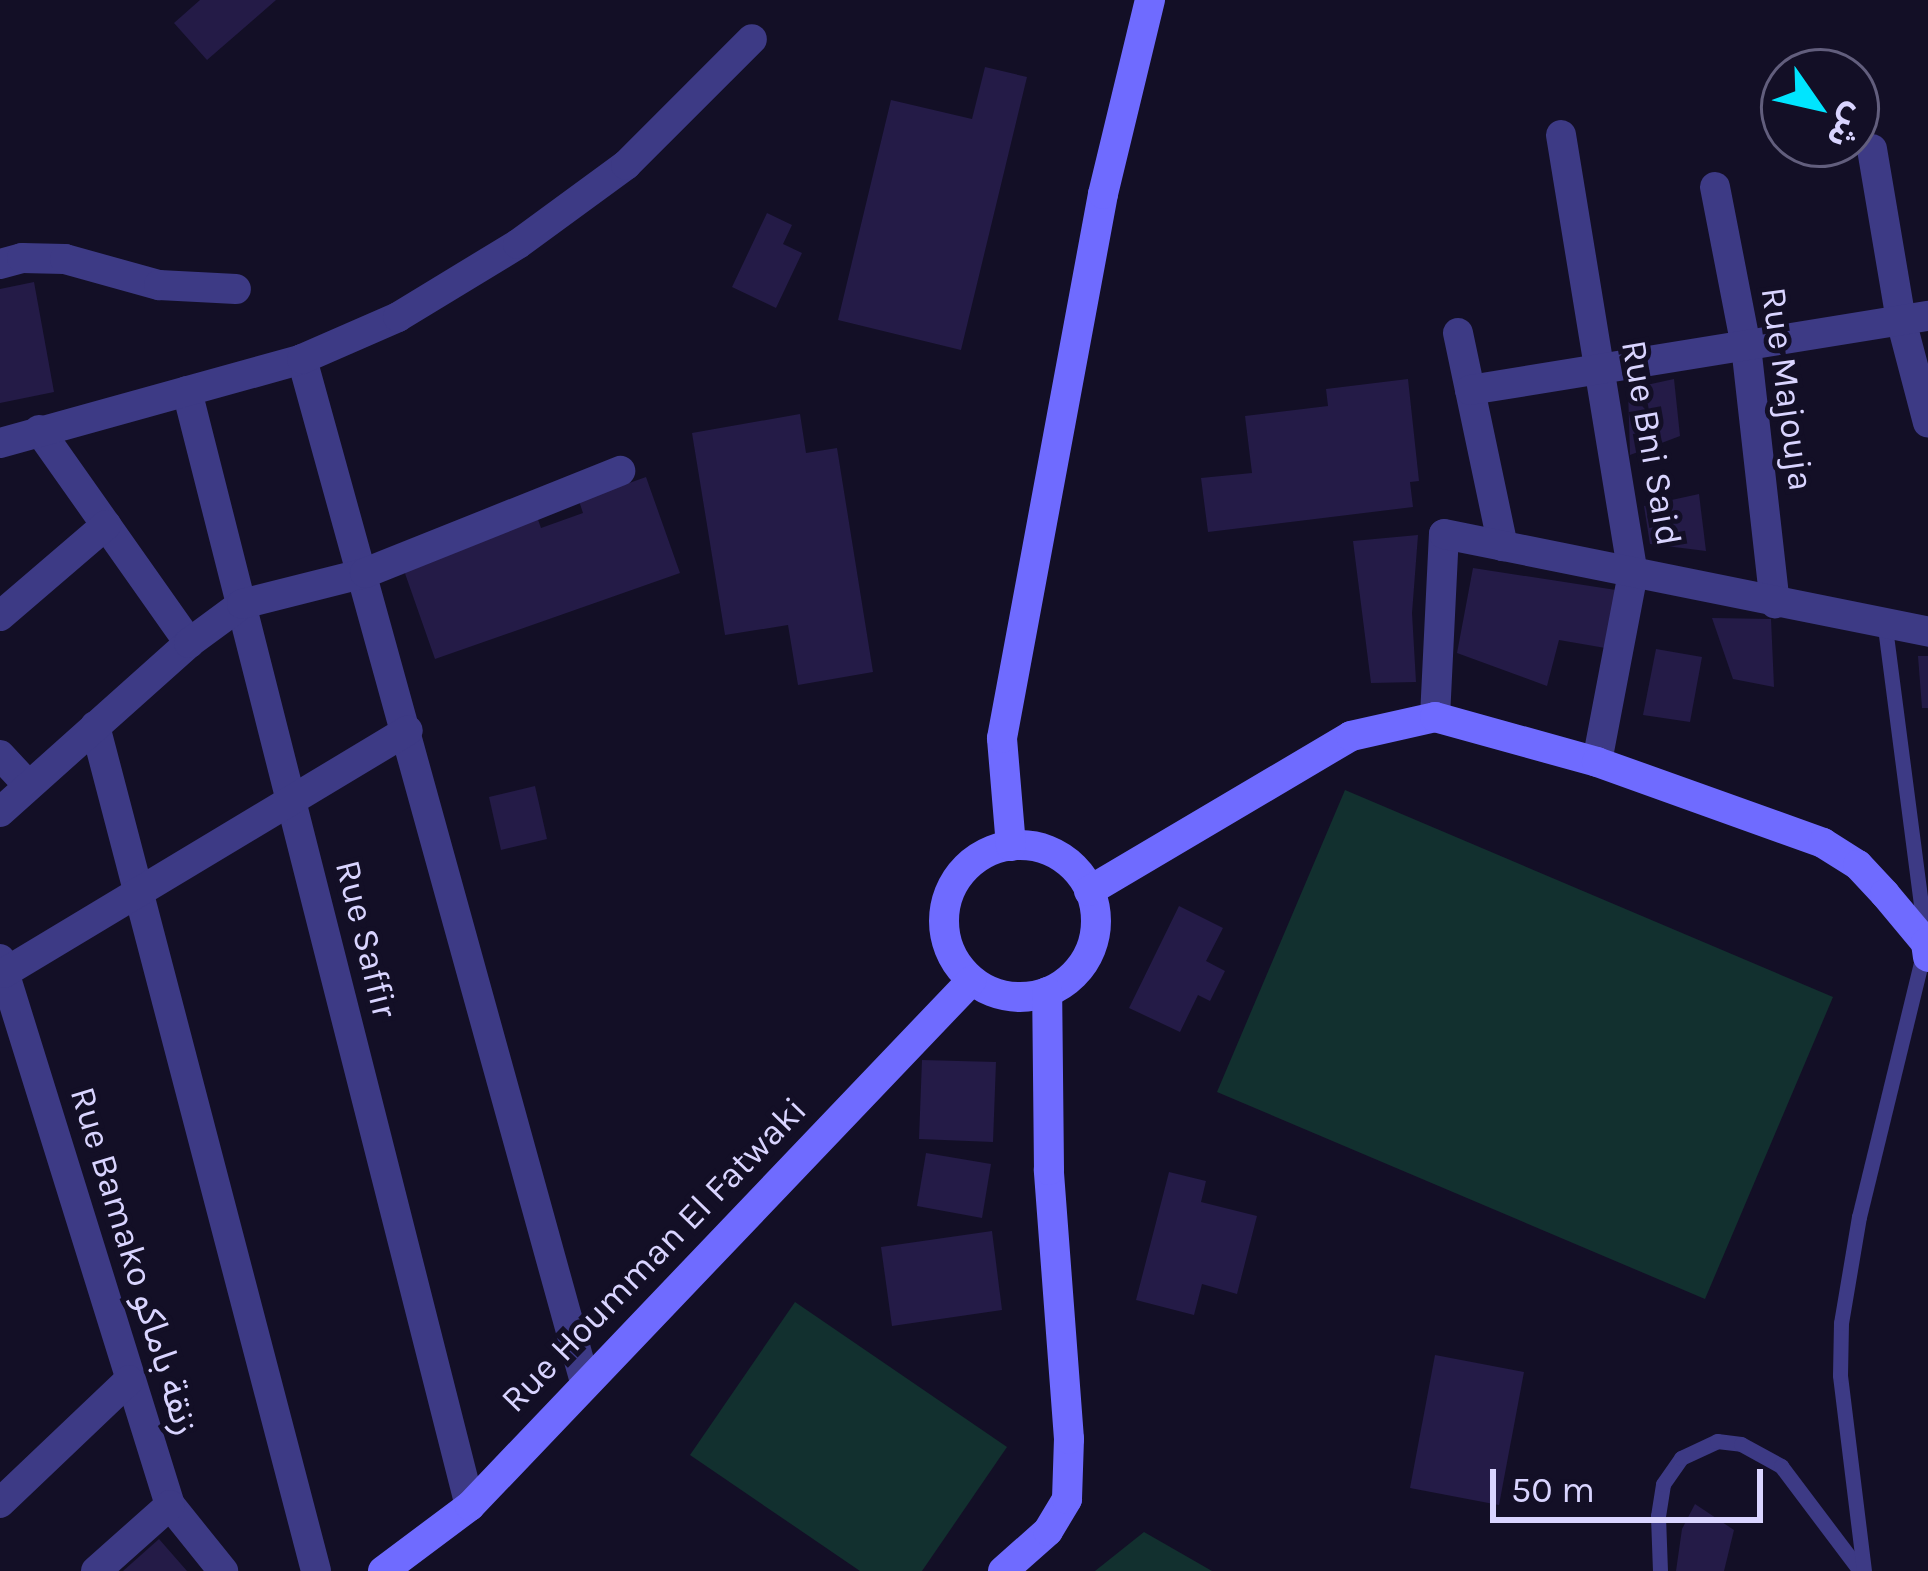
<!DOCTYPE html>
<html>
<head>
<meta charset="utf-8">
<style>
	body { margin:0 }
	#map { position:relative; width:1928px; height:1571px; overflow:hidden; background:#130f26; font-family:Karla,"Noto Sans Arabic",sans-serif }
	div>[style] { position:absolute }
	.green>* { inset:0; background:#12302f }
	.building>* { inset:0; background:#241b47 }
	.lane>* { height:15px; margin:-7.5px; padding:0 7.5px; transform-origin:7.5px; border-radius:7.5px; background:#3d3a85 }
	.street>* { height:30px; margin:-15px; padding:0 15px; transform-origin:15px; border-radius:15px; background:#3d3a85 }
	.secondary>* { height:30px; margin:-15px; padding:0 15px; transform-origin:15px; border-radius:15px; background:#6f6bff }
	.secondary>.ring { margin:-15px; padding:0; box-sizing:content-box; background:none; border:30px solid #6f6bff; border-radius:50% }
	span { translate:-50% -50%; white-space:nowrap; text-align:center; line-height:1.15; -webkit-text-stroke:10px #130f26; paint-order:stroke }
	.street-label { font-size:36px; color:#d9d4ff }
	.north { position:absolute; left:1760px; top:48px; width:120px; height:120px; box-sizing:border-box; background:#130f26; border:3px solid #625e7d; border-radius:50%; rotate:124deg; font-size:33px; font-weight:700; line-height:48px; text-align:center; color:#d9d4ff }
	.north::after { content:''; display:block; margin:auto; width:42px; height:54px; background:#00e5ff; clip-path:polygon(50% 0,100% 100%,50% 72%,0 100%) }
	.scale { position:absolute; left:1490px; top:1469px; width:273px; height:54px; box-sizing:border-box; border:6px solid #d9d4ff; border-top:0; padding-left:15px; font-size:36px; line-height:42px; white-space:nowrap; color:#d9d4ff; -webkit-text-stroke:9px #130f26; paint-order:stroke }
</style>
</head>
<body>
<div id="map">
	<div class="green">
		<div style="clip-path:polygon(1345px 790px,1833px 997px,1705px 1299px,1217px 1092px)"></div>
		<div style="clip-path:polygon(795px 1302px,1007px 1447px,922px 1571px,860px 1571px,690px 1455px)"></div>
		<div style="clip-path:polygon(1144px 1532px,1212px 1571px,1095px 1571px)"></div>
	</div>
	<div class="building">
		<div style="clip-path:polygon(200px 0,276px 0,207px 60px,174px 23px)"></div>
		<div style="clip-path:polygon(985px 67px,1027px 77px,961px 350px,838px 320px,891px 100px,972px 119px)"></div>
		<div style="clip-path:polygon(767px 213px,792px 225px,783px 244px,802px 253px,776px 308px,732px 287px)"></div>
		<div style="clip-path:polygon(34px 282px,54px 392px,0 403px,0 289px)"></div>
		<div style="clip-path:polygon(1408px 379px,1419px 481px,1410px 482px,1413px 507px,1208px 532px,1201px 478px,1252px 473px,1245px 416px,1328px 406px,1326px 389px)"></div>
		<div style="clip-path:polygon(1674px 379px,1680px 436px,1630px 455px,1628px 389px)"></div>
		<div style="clip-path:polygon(800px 414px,806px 453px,837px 448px,873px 672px,798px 685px,788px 625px,725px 635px,692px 433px)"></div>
		<div style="clip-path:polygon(646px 477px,680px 573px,435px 659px,401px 562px,536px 514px,541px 528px,583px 513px,579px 501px)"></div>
		<div style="clip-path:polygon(1699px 494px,1706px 551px,1650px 544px,1644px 506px)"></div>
		<div style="clip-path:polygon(1418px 535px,1412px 613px,1416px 682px,1371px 683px,1353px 541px)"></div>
		<div style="clip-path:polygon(1473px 568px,1616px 590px,1617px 650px,1559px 640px,1547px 686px,1457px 653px)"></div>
		<div style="clip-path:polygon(1712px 618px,1771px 619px,1774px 687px,1733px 679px)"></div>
		<div style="clip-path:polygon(1656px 649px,1702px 657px,1690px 722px,1643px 715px)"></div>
		<div style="clip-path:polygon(1918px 656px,1928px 656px,1928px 708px,1922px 708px)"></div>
		<div style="clip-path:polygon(535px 786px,547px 839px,501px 850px,489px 797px)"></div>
		<div style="clip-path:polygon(1179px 906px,1223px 928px,1206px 961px,1225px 971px,1210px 1001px,1198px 995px,1180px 1032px,1129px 1008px)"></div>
		<div style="clip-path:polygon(922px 1060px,996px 1062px,993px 1142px,919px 1139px)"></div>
		<div style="clip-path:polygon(926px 1153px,991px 1164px,982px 1218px,917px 1206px)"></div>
		<div style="clip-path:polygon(1169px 1172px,1206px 1181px,1201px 1202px,1257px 1216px,1237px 1294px,1202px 1284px,1194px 1315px,1136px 1300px)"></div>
		<div style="clip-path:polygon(992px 1231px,1002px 1310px,892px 1326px,881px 1247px)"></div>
		<div style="clip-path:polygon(1435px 1355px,1524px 1372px,1499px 1505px,1410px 1488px)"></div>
		<div style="clip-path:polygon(1695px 1504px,1734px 1530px,1724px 1571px,1676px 1571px,1682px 1529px)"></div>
		<div style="clip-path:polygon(159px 1539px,187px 1571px,123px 1571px)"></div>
	</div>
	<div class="lane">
		<div style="left:1660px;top:1571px;width:55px;rotate:-92.1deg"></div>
		<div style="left:1658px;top:1516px;width:32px;rotate:-81deg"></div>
		<div style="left:1663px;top:1484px;width:32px;rotate:-55deg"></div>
		<div style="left:1681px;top:1458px;width:40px;rotate:-25deg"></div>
		<div style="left:1717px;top:1441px;width:24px;rotate:7deg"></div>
		<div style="left:1741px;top:1444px;width:46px;rotate:28.8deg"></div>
		<div style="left:1781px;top:1466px;width:131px;rotate:53deg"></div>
		<div style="left:1864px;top:1571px;width:197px;rotate:-97deg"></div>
		<div style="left:1840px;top:1375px;width:52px;rotate:-88.9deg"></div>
		<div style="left:1841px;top:1323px;width:108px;rotate:-80.4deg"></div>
		<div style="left:1859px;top:1217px;width:282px;rotate:-76.3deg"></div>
		<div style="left:1926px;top:943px;width:320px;rotate:-97.4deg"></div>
	</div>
	<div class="street">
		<div style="left:1561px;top:135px;width:444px;rotate:80.7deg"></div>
		<div style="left:1633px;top:573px;width:192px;rotate:100.8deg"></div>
		<div style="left:1872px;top:149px;width:173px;rotate:80.4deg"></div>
		<div style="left:1901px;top:320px;width:106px;rotate:75.3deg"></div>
		<div style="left:1715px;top:187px;width:162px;rotate:79deg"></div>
		<div style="left:1746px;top:346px;width:259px;rotate:83.6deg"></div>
		<div style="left:0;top:264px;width:23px;rotate:-15deg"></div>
		<div style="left:22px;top:258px;width:43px;rotate:1.3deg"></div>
		<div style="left:65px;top:259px;width:98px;rotate:15.5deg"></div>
		<div style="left:159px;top:285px;width:77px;rotate:3deg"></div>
		<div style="left:1458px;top:333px;width:218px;rotate:78.1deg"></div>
		<div style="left:302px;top:359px;width:1061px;rotate:74.54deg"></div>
		<div style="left:1470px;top:390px;width:464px;rotate:-9.2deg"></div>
		<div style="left:187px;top:391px;width:1150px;rotate:75.76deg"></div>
		<div style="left:39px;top:430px;width:261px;rotate:54.8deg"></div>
		<div style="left:0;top:443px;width:313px;rotate:-15.5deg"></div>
		<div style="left:302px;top:359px;width:105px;rotate:-23.6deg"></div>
		<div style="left:398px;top:317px;width:140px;rotate:-31.3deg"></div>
		<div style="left:518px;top:244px;width:134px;rotate:-36.2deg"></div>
		<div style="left:626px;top:165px;width:178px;rotate:-45deg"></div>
		<div style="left:0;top:616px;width:140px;rotate:-40.6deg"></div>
		<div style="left:1435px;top:717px;width:183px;rotate:-87.2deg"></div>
		<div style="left:1444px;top:534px;width:494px;rotate:11.4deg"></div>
		<div style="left:95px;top:726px;width:873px;rotate:75.34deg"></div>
		<div style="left:0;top:755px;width:41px;rotate:47deg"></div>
		<div style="left:0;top:812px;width:254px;rotate:-41.8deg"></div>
		<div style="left:189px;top:643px;width:66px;rotate:-36.3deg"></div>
		<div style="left:242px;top:604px;width:127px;rotate:-14.1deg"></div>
		<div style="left:365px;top:573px;width:275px;rotate:-21.8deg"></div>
		<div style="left:0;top:959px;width:572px;rotate:72.71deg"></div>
		<div style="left:170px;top:1505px;width:85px;rotate:51.2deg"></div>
		<div style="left:4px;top:973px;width:471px;rotate:-31deg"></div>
		<div style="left:0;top:1503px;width:178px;rotate:-43.6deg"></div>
		<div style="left:96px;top:1571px;width:99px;rotate:-41.7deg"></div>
	</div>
	<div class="secondary">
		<div class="ring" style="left:944px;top:845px;width:122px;height:122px"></div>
		<div style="left:1011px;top:846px;width:108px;rotate:-94.8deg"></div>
		<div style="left:1002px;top:738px;width:553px;rotate:-79.48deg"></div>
		<div style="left:1103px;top:194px;width:200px;rotate:-76.4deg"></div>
		<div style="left:1089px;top:891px;width:304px;rotate:-30.6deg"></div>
		<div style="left:1351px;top:736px;width:86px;rotate:-12.7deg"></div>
		<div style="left:1435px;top:717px;width:168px;rotate:15.5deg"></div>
		<div style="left:1597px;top:762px;width:240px;rotate:19.7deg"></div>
		<div style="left:1823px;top:843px;width:41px;rotate:32.2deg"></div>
		<div style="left:1858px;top:865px;width:40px;rotate:47deg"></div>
		<div style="left:1885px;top:894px;width:64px;rotate:50.1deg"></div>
		<div style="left:1926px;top:943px;width:14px;rotate:82deg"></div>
		<div style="left:383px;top:1571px;width:109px;rotate:-36.8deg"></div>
		<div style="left:470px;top:1506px;width:726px;rotate:-46.34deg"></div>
		<div style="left:1003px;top:1571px;width:60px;rotate:-41.6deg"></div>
		<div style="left:1048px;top:1531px;width:37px;rotate:-59deg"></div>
		<div style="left:1067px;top:1499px;width:60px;rotate:-88.1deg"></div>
		<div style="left:1069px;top:1439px;width:270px;rotate:-94.3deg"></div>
		<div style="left:1049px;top:1170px;width:178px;rotate:-90.6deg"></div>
	</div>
	<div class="street-label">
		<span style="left:1787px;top:389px;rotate:82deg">Rue Majouja</span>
		<span style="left:1651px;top:443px;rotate:80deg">Rue Bni Said</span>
		<span style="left:366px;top:939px;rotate:76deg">Rue Saffir</span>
		<span style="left:654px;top:1255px;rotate:-46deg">Rue Houmman El Fatwaki</span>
		<span style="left:134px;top:1261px;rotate:73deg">Rue Bamako زنقة باماكو</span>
	</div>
	<div class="north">ش</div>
	<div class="scale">50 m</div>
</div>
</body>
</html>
